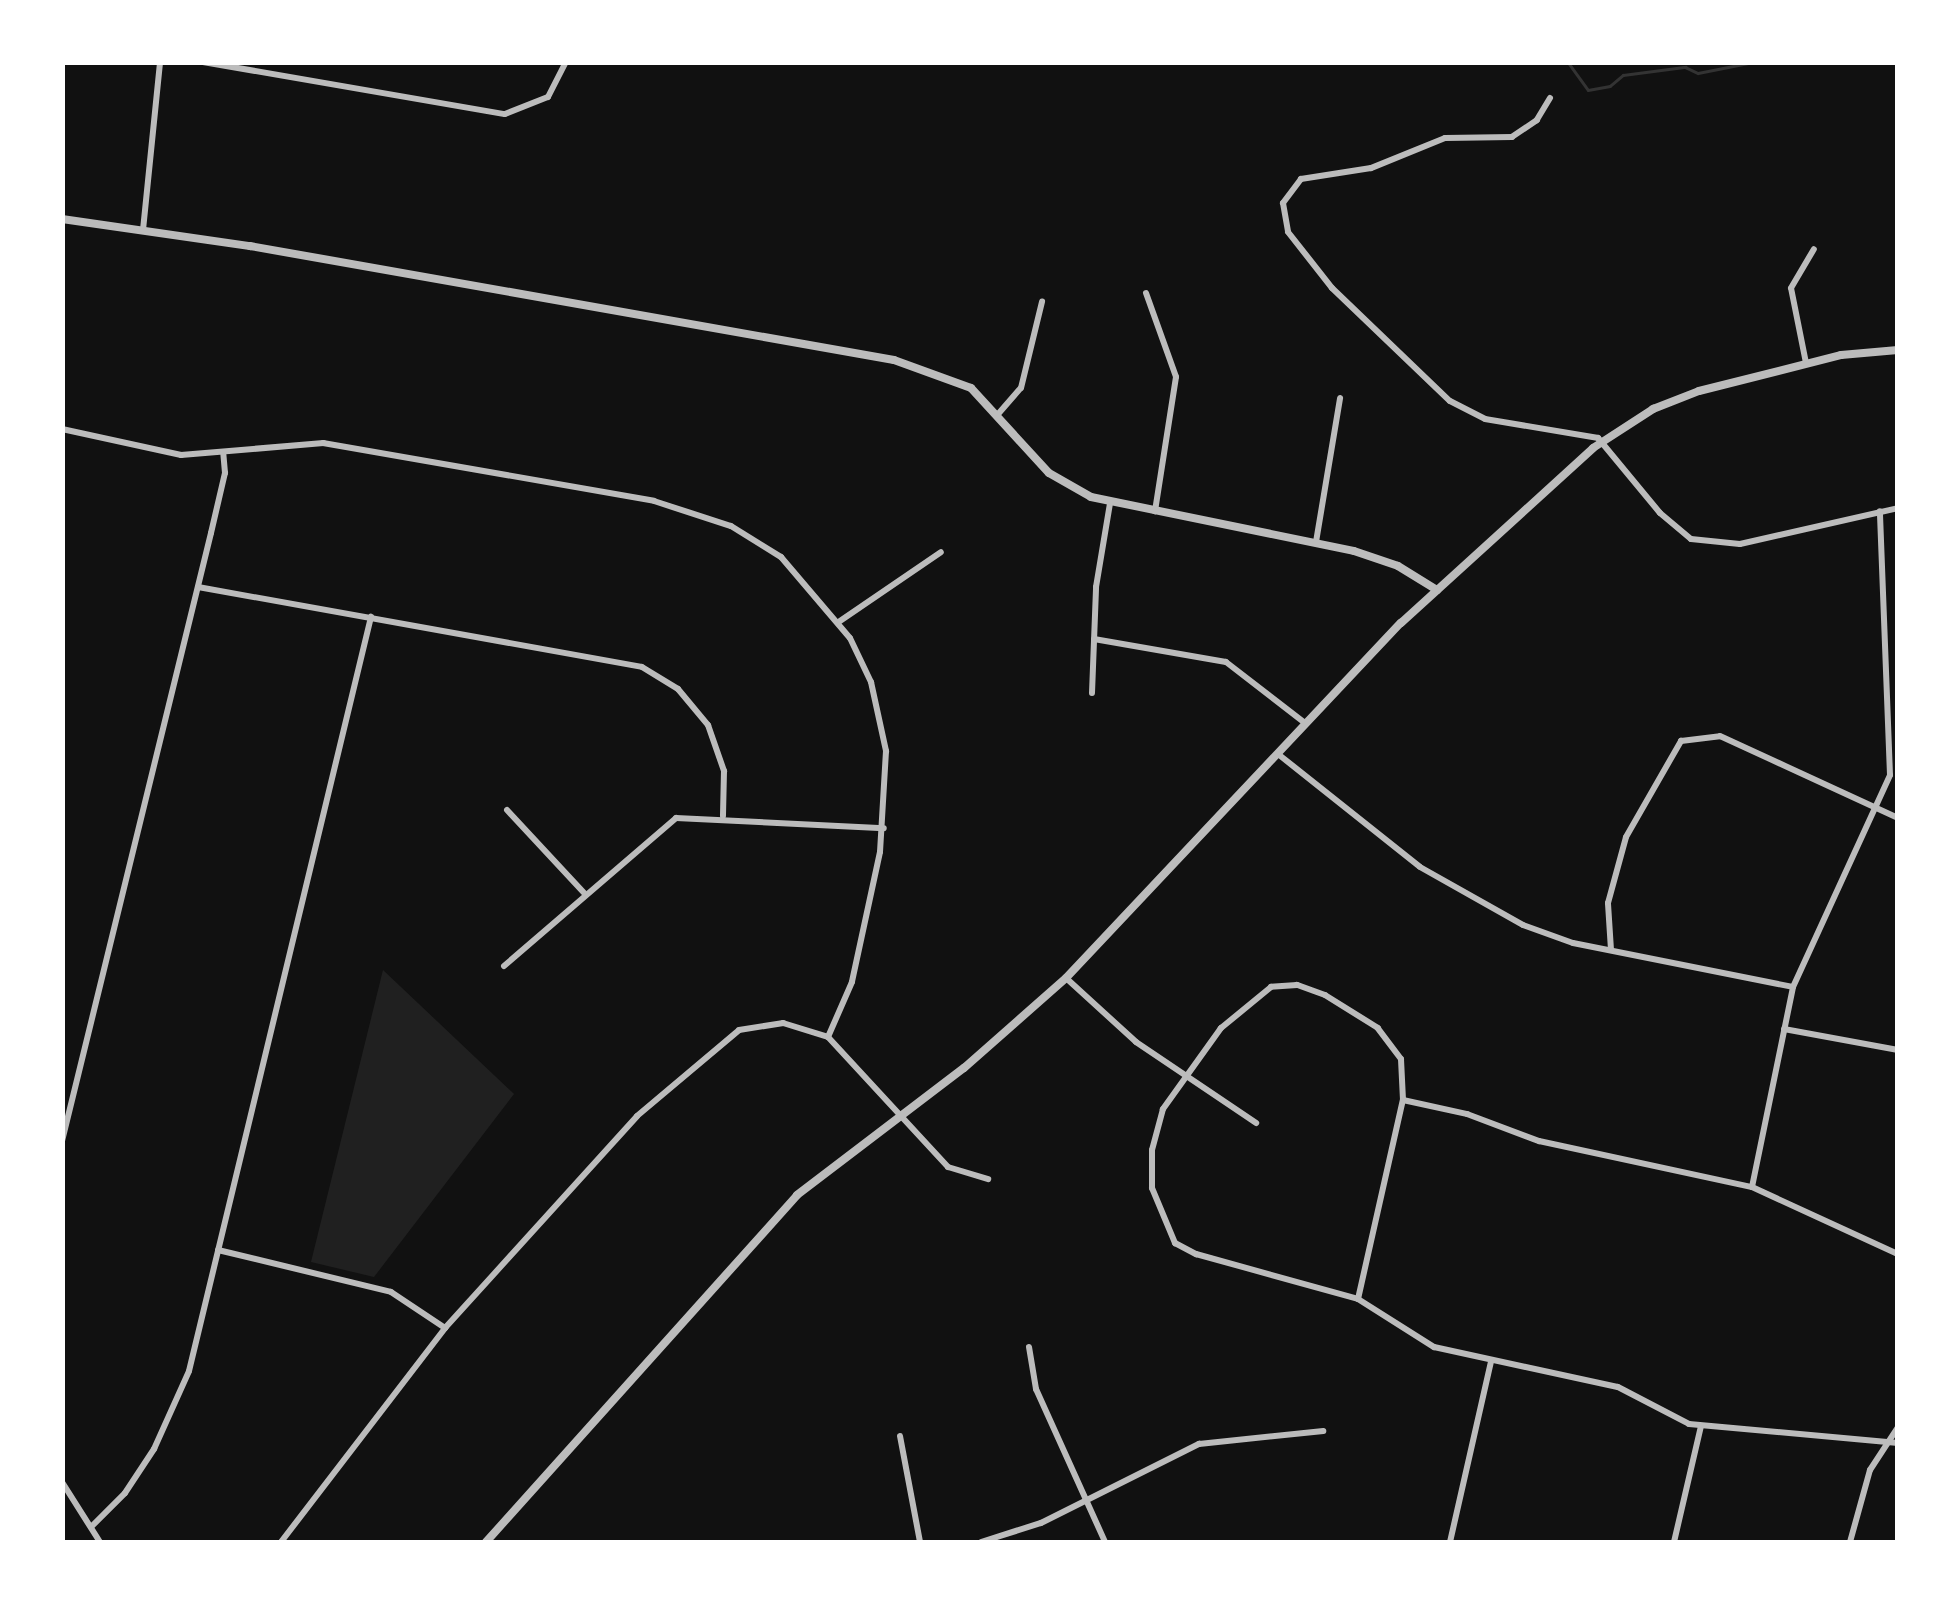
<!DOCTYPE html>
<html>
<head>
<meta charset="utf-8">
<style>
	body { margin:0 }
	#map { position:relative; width:1960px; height:1605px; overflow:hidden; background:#111; font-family:Karla,sans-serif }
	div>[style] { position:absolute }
	.green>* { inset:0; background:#202020 }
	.stream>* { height:2.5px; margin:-1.25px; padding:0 1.25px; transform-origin:1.25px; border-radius:1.25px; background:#333 }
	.minor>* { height:6px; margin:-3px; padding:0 3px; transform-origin:3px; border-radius:3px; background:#bcbcbc }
	.tertiary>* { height:8px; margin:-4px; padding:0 4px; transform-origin:4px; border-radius:4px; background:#bcbcbc }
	span { translate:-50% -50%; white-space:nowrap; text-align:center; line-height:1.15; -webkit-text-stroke:10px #fff; paint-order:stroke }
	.frame { position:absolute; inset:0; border:65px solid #fff; pointer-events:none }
</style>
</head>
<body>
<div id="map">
	<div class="green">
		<div style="clip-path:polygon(383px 970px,514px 1094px,374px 1277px,311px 1262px)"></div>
	</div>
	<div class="stream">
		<div style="left:1568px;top:62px;width:34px;rotate:54deg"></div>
		<div style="left:1588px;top:90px;width:22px;rotate:-10deg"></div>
		<div style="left:1610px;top:86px;width:17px;rotate:-40deg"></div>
		<div style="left:1623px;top:75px;width:63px;rotate:-7.4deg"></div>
		<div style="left:1685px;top:67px;width:14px;rotate:25deg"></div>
		<div style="left:1698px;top:73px;width:56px;rotate:-11.3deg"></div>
	</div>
	<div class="minor">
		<div style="left:203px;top:62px;width:306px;rotate:9.8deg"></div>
		<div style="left:505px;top:114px;width:46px;rotate:-21.6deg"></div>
		<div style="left:548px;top:97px;width:39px;rotate:-63deg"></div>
		<div style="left:1550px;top:98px;width:26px;rotate:121deg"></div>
		<div style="left:1537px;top:120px;width:30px;rotate:146deg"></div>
		<div style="left:1512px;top:137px;width:67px;rotate:179.1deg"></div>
		<div style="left:1445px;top:138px;width:80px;rotate:157.9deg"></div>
		<div style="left:1371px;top:168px;width:71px;rotate:171.1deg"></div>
		<div style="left:1301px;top:179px;width:30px;rotate:127deg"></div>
		<div style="left:1283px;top:203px;width:29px;rotate:80deg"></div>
		<div style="left:1288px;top:232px;width:71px;rotate:51.8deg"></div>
		<div style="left:1332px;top:288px;width:163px;rotate:43.8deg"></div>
		<div style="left:1450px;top:401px;width:39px;rotate:27deg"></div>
		<div style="left:1485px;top:419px;width:115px;rotate:9.5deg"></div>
		<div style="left:1598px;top:438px;width:97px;rotate:50.4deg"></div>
		<div style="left:1660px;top:513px;width:40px;rotate:40deg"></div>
		<div style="left:1691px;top:539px;width:49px;rotate:5.8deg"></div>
		<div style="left:1740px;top:544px;width:162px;rotate:-12.8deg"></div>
		<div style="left:143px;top:230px;width:169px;rotate:-84.2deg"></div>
		<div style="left:1146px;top:293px;width:89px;rotate:70.3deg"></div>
		<div style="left:1176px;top:377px;width:136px;rotate:98.9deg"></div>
		<div style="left:1806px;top:363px;width:76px;rotate:-101.3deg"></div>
		<div style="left:1791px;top:288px;width:45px;rotate:-59.5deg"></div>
		<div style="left:999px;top:413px;width:33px;rotate:-49deg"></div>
		<div style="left:1021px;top:388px;width:89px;rotate:-76.3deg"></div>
		<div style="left:62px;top:429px;width:122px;rotate:12.3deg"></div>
		<div style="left:181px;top:455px;width:143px;rotate:-4.8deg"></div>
		<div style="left:323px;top:443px;width:336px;rotate:9.9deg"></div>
		<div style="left:654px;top:501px;width:81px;rotate:18deg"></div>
		<div style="left:731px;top:526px;width:59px;rotate:31.8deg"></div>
		<div style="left:781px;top:557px;width:106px;rotate:49.6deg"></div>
		<div style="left:850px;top:638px;width:49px;rotate:64.5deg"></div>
		<div style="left:871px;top:682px;width:71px;rotate:77.7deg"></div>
		<div style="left:886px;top:751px;width:101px;rotate:93.4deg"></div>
		<div style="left:880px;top:852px;width:133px;rotate:102.2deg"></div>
		<div style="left:852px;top:982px;width:60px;rotate:113.6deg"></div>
		<div style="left:1316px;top:542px;width:146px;rotate:-80.5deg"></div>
		<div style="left:198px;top:587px;width:451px;rotate:10.2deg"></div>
		<div style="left:642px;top:667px;width:42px;rotate:31.4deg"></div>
		<div style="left:678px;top:689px;width:47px;rotate:50.2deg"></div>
		<div style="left:708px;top:725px;width:49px;rotate:70.8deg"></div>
		<div style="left:724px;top:771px;width:45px;rotate:91.3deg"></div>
		<div style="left:840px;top:621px;width:122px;rotate:-34.3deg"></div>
		<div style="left:1094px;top:639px;width:134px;rotate:9.9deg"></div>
		<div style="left:1226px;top:662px;width:100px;rotate:37.7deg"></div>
		<div style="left:1092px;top:693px;width:106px;rotate:-87.8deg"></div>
		<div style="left:1096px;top:587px;width:85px;rotate:-80.5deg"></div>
		<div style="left:1278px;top:754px;width:181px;rotate:38.5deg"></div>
		<div style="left:1420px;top:867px;width:118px;rotate:29.4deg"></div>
		<div style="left:1523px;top:925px;width:53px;rotate:19.8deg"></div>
		<div style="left:1573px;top:943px;width:224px;rotate:11.3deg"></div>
		<div style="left:507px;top:810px;width:113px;rotate:47.1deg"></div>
		<div style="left:1611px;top:950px;width:47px;rotate:-93.7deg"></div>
		<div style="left:1608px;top:903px;width:68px;rotate:-74.7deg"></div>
		<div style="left:1626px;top:837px;width:111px;rotate:-60.2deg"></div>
		<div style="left:1681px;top:741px;width:39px;rotate:-7deg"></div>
		<div style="left:1720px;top:736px;width:196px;rotate:24.7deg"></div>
		<div style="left:504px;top:966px;width:227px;rotate:-40.7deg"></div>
		<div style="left:676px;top:818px;width:208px;rotate:2.8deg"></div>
		<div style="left:1066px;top:978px;width:95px;rotate:42.4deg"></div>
		<div style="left:1136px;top:1042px;width:145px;rotate:34deg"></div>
		<div style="left:1784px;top:1029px;width:116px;rotate:10.4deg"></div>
		<div style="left:1403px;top:1100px;width:66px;rotate:12.3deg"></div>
		<div style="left:1467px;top:1114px;width:77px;rotate:20.6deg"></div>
		<div style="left:1539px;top:1141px;width:218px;rotate:12.2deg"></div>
		<div style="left:1752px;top:1187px;width:161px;rotate:24.7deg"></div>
		<div style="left:62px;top:1141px;width:626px;rotate:-76.23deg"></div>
		<div style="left:211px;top:533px;width:62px;rotate:-76.9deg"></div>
		<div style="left:225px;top:473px;width:21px;rotate:-95deg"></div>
		<div style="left:1752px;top:1187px;width:204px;rotate:-78.4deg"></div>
		<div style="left:1793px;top:987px;width:233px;rotate:-65.4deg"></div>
		<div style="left:1890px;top:775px;width:264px;rotate:-92.2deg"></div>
		<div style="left:218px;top:1250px;width:178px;rotate:13.6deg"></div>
		<div style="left:391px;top:1292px;width:65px;rotate:33.7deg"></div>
		<div style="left:1358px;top:1299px;width:204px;rotate:-77.3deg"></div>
		<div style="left:1403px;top:1100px;width:41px;rotate:-92.8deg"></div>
		<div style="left:1401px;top:1059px;width:39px;rotate:-127deg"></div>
		<div style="left:1378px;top:1028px;width:62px;rotate:-148.1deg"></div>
		<div style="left:1325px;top:995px;width:30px;rotate:-160deg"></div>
		<div style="left:1297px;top:985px;width:26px;rotate:176deg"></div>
		<div style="left:1271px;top:987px;width:65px;rotate:140.6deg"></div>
		<div style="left:1221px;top:1028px;width:100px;rotate:125.6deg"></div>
		<div style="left:1163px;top:1109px;width:42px;rotate:105deg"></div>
		<div style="left:1152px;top:1150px;width:38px;rotate:90deg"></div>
		<div style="left:1152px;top:1188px;width:60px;rotate:67.3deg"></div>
		<div style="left:1175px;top:1243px;width:24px;rotate:28deg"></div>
		<div style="left:1196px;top:1254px;width:168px;rotate:15.5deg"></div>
		<div style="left:1358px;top:1299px;width:90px;rotate:32.3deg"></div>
		<div style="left:1434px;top:1347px;width:188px;rotate:12.3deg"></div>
		<div style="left:1618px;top:1387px;width:80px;rotate:27.5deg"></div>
		<div style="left:1689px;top:1424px;width:210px;rotate:5.2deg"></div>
		<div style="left:1029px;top:1347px;width:43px;rotate:80.5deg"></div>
		<div style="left:1036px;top:1389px;width:168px;rotate:65.7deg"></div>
		<div style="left:900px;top:1436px;width:108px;rotate:79.3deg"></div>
		<div style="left:62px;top:1482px;width:71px;rotate:57.7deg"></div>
		<div style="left:91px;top:1527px;width:48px;rotate:-45deg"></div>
		<div style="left:125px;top:1493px;width:53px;rotate:-56.6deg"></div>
		<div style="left:154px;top:1449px;width:85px;rotate:-65.8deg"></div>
		<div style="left:189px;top:1371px;width:776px;rotate:-76.43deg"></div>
		<div style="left:281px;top:1542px;width:270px;rotate:-52.5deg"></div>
		<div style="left:445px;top:1328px;width:286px;rotate:-47.8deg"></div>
		<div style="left:637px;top:1116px;width:133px;rotate:-40.1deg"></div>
		<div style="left:739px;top:1030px;width:45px;rotate:-9deg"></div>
		<div style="left:783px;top:1023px;width:47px;rotate:17.3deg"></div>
		<div style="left:828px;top:1037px;width:177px;rotate:47.3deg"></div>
		<div style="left:948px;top:1167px;width:42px;rotate:16.7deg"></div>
		<div style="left:981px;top:1542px;width:63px;rotate:-17.6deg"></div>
		<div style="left:1041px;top:1523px;width:177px;rotate:-26.6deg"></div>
		<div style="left:1199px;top:1444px;width:125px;rotate:-6deg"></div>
		<div style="left:1450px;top:1542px;width:185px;rotate:-77.2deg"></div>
		<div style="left:1674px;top:1542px;width:119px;rotate:-76.9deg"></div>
		<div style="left:1850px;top:1542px;width:75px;rotate:-74.5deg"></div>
		<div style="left:1870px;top:1470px;width:51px;rotate:-56.9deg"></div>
	</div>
	<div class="tertiary">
		<div style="left:62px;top:219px;width:190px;rotate:8.2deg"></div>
		<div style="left:250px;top:246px;width:654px;rotate:10.04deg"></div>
		<div style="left:894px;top:360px;width:82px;rotate:20deg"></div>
		<div style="left:971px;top:388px;width:115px;rotate:47.5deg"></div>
		<div style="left:1049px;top:473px;width:48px;rotate:29.7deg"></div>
		<div style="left:1091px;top:497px;width:268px;rotate:11.6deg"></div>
		<div style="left:1354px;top:551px;width:46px;rotate:18.8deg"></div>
		<div style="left:1398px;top:566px;width:46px;rotate:31.6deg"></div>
		<div style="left:486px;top:1542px;width:466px;rotate:-48.1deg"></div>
		<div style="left:797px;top:1195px;width:210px;rotate:-37.3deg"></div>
		<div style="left:964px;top:1068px;width:136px;rotate:-41.4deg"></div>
		<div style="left:1066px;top:978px;width:488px;rotate:-46.7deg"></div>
		<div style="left:1401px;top:623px;width:260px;rotate:-42.3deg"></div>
		<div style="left:1593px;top:448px;width:72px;rotate:-33deg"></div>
		<div style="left:1653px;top:409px;width:49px;rotate:-21.4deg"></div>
		<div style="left:1699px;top:391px;width:146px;rotate:-14.2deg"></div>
		<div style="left:1841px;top:355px;width:57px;rotate:-5deg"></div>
	</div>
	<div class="frame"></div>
</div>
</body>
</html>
